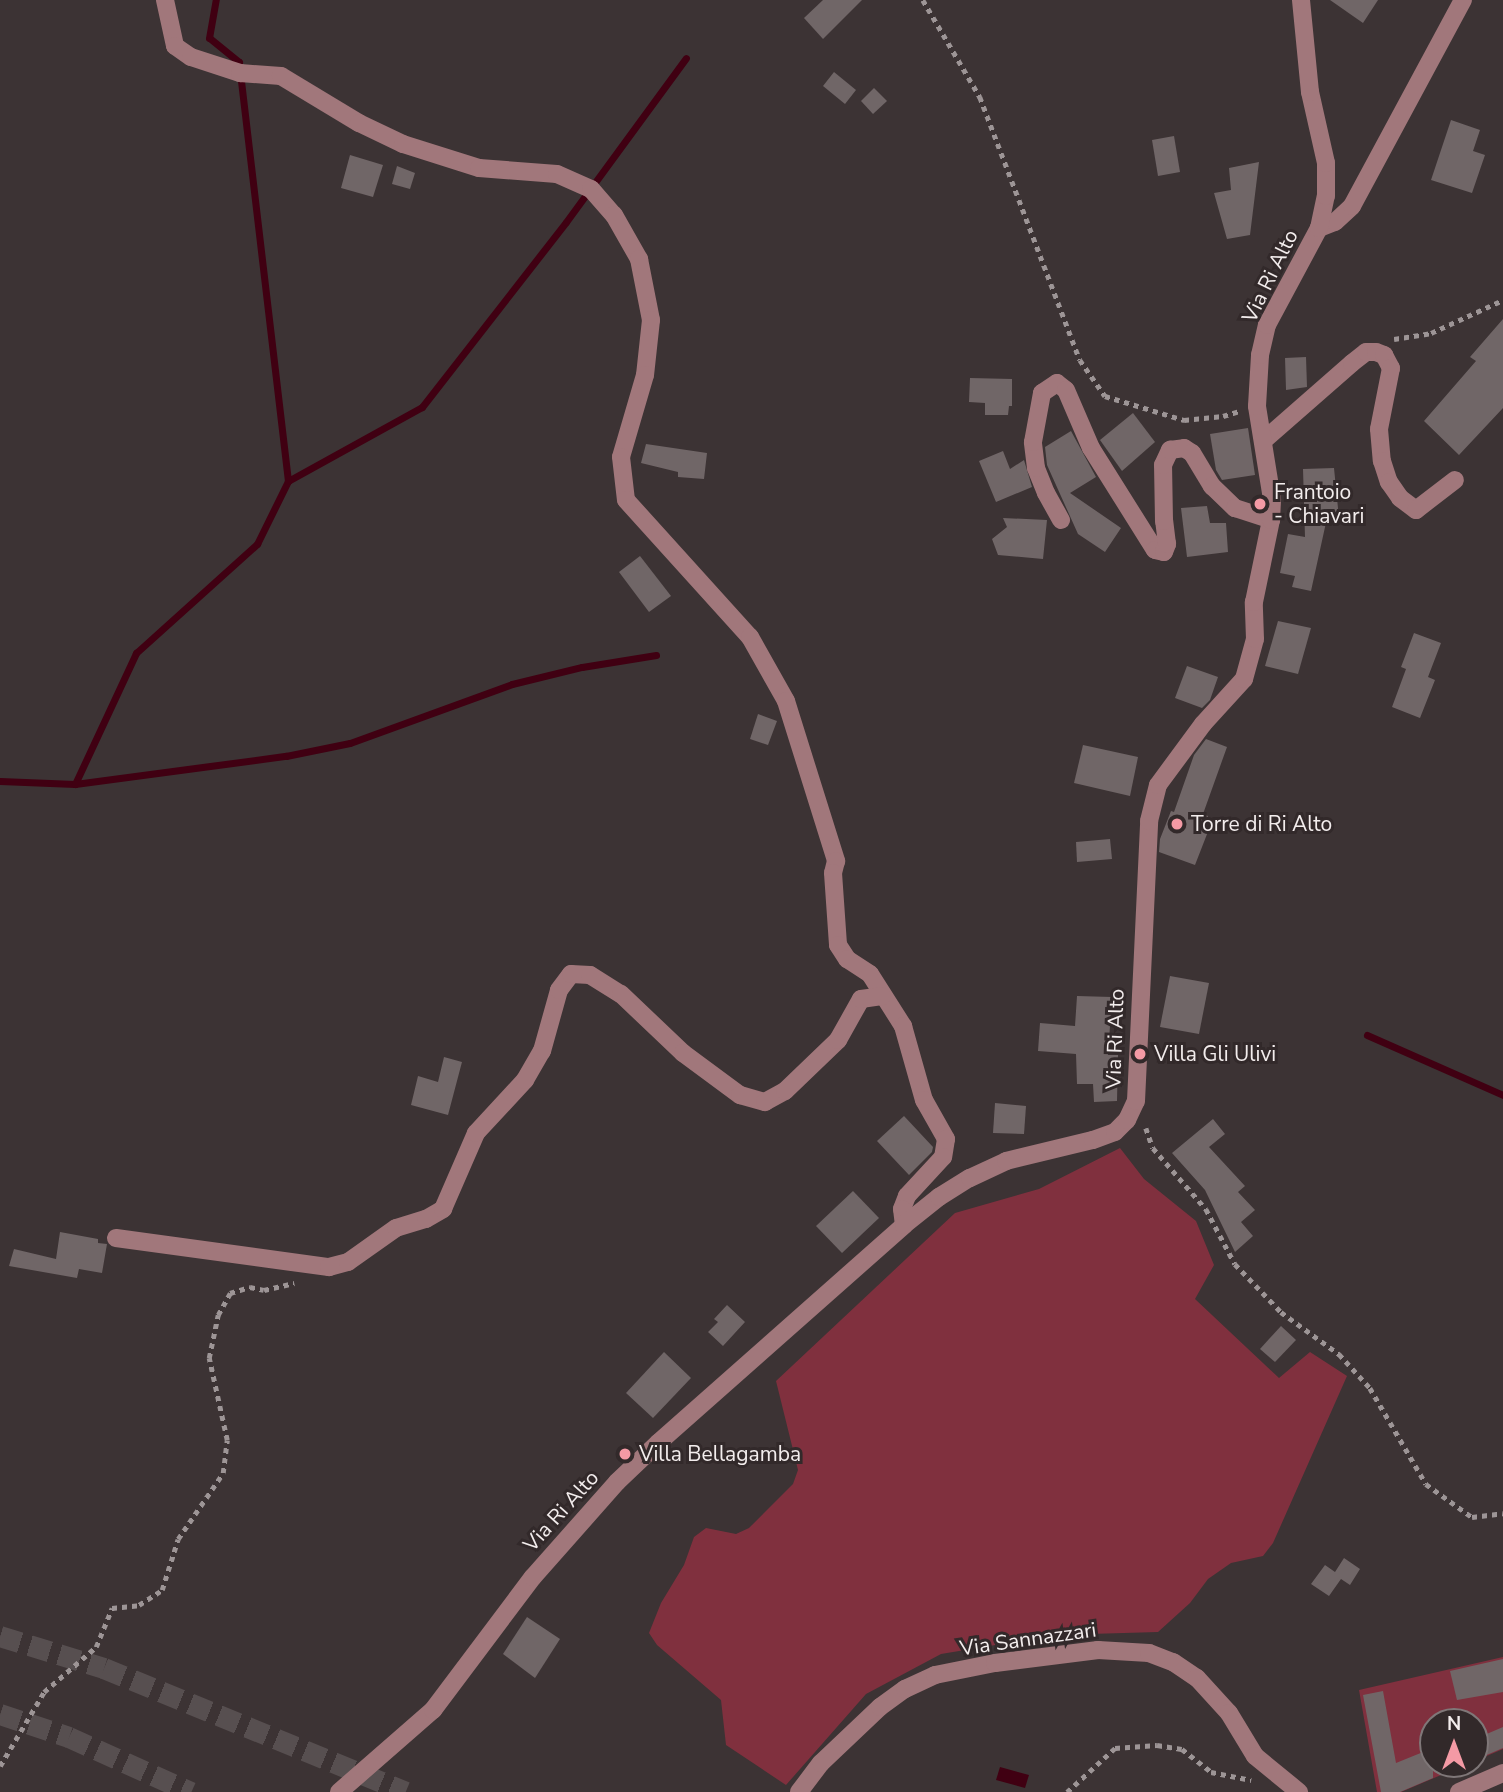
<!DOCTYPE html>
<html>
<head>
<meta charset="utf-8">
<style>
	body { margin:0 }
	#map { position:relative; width:1503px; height:1792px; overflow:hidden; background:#3c3334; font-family:"Nunito Sans",sans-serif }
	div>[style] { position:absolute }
	.green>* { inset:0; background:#80303e }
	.water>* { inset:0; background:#400012 }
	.stream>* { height:7px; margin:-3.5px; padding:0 3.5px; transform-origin:3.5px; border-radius:3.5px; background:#400012 }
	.building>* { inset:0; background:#706667 }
	.highway-tunnel>* { height:21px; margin-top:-10.5px; transform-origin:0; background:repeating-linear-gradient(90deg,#574f50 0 21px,transparent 0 31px) }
	.path>* { height:4.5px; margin-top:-2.25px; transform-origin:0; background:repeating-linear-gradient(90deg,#9d9596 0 5px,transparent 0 10px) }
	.minor>* { height:18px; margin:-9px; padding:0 9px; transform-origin:9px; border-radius:9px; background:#a1777b }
	.dots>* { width:19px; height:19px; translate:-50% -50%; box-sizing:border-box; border:4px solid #32292a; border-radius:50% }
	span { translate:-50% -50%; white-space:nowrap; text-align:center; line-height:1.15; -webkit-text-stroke:6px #32292a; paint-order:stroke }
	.street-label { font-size:21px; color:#f3eded }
	.poi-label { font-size:21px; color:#f3eded }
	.left { translate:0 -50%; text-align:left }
	.north { position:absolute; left:1419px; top:1708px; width:70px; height:70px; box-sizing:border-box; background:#32292a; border:2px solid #7f7778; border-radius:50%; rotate:0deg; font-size:19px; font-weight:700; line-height:28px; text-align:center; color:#f3eded }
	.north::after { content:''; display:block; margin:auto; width:24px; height:32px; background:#f49aa5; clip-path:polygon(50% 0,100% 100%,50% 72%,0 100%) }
</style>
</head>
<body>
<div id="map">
	<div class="green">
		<div style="clip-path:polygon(1120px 1148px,1144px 1179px,1196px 1221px,1214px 1265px,1195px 1299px,1279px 1378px,1310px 1352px,1347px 1376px,1273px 1543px,1263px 1556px,1231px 1563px,1208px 1579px,1190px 1603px,1158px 1632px,1055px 1635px,941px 1654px,866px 1694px,786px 1785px,726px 1745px,721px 1700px,657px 1645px,649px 1633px,661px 1603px,684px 1565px,694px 1537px,706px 1528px,736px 1534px,749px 1528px,793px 1484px,798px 1470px,776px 1381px,955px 1213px,1039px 1189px)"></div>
		<div style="clip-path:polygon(1503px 1657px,1503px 1749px,1475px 1761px,1475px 1722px,1433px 1722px,1433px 1764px,1467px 1764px,1401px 1792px,1377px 1792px,1359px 1690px)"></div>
	</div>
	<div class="water">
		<div style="clip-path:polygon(1000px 1767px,1029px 1775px,1025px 1788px,996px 1780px)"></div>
	</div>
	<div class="stream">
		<div style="left:288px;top:481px;width:153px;rotate:-28.9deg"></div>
		<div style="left:422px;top:407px;width:234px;rotate:-52.1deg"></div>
		<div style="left:566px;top:222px;width:203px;rotate:-53.8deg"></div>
		<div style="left:0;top:781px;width:75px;rotate:2.3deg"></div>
		<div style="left:75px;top:784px;width:145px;rotate:-65deg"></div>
		<div style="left:136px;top:653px;width:163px;rotate:-42deg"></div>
		<div style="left:257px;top:544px;width:70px;rotate:-63.8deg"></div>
		<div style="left:288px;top:481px;width:422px;rotate:-96.7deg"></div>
		<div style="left:239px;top:62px;width:38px;rotate:-141deg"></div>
		<div style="left:209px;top:38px;width:39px;rotate:-80deg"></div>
		<div style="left:75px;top:784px;width:213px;rotate:-7.6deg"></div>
		<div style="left:286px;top:756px;width:65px;rotate:-11.5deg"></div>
		<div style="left:350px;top:743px;width:172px;rotate:-20deg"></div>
		<div style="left:512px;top:684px;width:72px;rotate:-13.7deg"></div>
		<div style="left:582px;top:667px;width:75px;rotate:-9.2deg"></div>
		<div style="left:1367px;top:1035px;width:149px;rotate:23.8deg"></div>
	</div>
	<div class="building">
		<div style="clip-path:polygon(823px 0,862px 0,823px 39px,804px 18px)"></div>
		<div style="clip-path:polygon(1330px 0,1378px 0,1363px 23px)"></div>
		<div style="clip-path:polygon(834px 72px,856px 90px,845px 104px,823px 86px)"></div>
		<div style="clip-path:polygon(874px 88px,887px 101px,873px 114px,861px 101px)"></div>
		<div style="clip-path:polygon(1451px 120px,1480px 130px,1473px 151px,1485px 155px,1472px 193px,1431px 180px)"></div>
		<div style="clip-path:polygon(1174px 136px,1180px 172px,1158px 176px,1152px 140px)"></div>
		<div style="clip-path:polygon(350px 155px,383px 165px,373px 197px,341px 188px)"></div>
		<div style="clip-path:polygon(1259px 162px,1250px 235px,1227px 239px,1214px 193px,1231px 190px,1229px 168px)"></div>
		<div style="clip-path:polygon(397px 166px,415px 173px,410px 189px,392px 184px)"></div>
		<div style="clip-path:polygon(1503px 319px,1503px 408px,1459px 455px,1424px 421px,1476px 361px,1470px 357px)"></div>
		<div style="clip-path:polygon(1306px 357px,1307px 387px,1286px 390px,1285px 358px)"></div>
		<div style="clip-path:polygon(970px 378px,1012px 379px,1012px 406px,1009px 406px,1008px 415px,985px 415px,985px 403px,969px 402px)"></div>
		<div style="clip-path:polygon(1133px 413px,1155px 442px,1122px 471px,1100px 440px)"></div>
		<div style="clip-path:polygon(1248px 428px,1255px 475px,1222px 480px,1216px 470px,1210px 434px)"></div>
		<div style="clip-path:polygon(1071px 431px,1096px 477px,1070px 493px,1121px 528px,1105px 552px,1078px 534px,1047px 465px,1045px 447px)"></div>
		<div style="clip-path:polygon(646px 444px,707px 453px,704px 479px,678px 477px,678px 472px,641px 463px)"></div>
		<div style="clip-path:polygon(1003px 451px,1010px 469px,1024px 460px,1032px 487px,996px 502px,979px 461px)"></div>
		<div style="clip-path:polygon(1334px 468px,1339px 518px,1327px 518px,1311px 591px,1292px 587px,1295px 576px,1280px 573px,1288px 534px,1305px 537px,1303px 469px)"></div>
		<div style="clip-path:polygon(1207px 506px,1210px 523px,1226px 523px,1228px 552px,1187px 557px,1181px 508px)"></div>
		<div style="clip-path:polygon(1003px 518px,1047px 520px,1043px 559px,998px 555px,992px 539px,1007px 527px)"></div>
		<div style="clip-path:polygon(640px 556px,671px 596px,649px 612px,619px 572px)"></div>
		<div style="clip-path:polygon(1278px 621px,1311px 628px,1298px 674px,1265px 666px)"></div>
		<div style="clip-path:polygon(1414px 633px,1441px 643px,1428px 677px,1435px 680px,1420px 718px,1392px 707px,1406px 669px,1401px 667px)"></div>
		<div style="clip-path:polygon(1187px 666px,1218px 677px,1210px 700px,1202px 708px,1175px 698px)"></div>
		<div style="clip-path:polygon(758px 714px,777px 721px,768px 745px,750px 739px)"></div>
		<div style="clip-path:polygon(1206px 739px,1227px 747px,1203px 814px,1208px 816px,1204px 827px,1209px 829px,1195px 865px,1159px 852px,1160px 839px,1171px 811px,1174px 812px,1194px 755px)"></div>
		<div style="clip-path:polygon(1083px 745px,1138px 757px,1130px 796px,1074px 783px)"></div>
		<div style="clip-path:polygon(1110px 839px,1112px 859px,1077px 862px,1076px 842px)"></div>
		<div style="clip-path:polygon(1170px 976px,1209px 983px,1199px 1034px,1160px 1027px)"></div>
		<div style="clip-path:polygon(1077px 996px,1112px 997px,1108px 1055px,1118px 1055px,1117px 1101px,1094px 1102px,1093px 1084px,1077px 1084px,1076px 1054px,1038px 1051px,1040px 1023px,1075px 1026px)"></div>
		<div style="clip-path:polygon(444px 1057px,462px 1062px,448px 1115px,411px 1105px,418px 1076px,438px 1082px)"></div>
		<div style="clip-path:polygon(995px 1103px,1026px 1106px,1024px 1134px,993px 1133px)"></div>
		<div style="clip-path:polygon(904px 1116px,933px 1147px,932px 1152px,909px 1175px,877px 1141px)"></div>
		<div style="clip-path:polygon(1213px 1119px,1225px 1134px,1209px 1147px,1245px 1186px,1238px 1192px,1255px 1210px,1241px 1222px,1253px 1236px,1235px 1252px,1205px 1190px,1172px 1153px)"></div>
		<div style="clip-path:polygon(853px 1191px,879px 1218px,842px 1253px,816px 1226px)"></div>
		<div style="clip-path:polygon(60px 1232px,98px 1239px,98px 1243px,107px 1244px,102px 1273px,79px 1269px,77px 1278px,9px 1266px,14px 1249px,56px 1259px)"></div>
		<div style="clip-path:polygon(727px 1305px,745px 1322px,723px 1346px,708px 1332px,718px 1322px,714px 1319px)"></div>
		<div style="clip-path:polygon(1281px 1326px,1296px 1340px,1275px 1362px,1260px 1349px)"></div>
		<div style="clip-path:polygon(664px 1352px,691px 1378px,653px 1418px,626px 1393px)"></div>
		<div style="clip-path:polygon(1344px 1558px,1360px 1569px,1350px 1585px,1341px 1579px,1329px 1596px,1311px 1584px,1325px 1565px,1335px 1572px)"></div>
		<div style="clip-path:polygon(527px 1617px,560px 1639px,535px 1678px,503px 1654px)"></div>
		<div style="clip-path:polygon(1503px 1659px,1503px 1692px,1457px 1700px,1450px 1671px)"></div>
		<div style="clip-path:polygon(1383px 1691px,1396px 1763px,1433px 1748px,1433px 1778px,1400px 1792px,1381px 1792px,1363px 1695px)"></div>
		<div style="clip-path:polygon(1503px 1727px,1503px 1748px,1475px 1760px,1475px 1739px)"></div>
	</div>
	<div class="highway-tunnel">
		<div style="left:0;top:1636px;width:109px;rotate:17.1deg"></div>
		<div style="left:104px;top:1668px;width:326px;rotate:22.3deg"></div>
		<div style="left:0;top:1714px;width:73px;rotate:18.4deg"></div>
		<div style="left:69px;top:1737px;width:134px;rotate:24.3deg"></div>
	</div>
	<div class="path">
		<div style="left:923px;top:0;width:113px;rotate:59.6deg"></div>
		<div style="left:980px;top:97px;width:281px;rotate:69.2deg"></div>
		<div style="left:1080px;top:360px;width:44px;rotate:55.2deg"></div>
		<div style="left:1105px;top:396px;width:83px;rotate:16.9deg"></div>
		<div style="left:1184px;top:420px;width:39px;rotate:-6deg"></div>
		<div style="left:1223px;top:416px;width:17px;rotate:-17deg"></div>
		<div style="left:1394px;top:339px;width:37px;rotate:-9deg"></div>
		<div style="left:1431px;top:333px;width:79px;rotate:-24.6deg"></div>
		<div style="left:1146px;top:1128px;width:21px;rotate:71deg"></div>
		<div style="left:1153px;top:1148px;width:81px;rotate:49deg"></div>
		<div style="left:1206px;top:1209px;width:62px;rotate:62.2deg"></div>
		<div style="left:1235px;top:1264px;width:66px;rotate:46.2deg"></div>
		<div style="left:1281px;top:1312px;width:72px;rotate:35.9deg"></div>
		<div style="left:1339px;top:1354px;width:46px;rotate:47.6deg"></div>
		<div style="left:1370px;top:1388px;width:111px;rotate:59.7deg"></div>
		<div style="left:1426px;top:1484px;width:57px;rotate:35.7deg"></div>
		<div style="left:1472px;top:1517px;width:31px;rotate:-7deg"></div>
		<div style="left:0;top:1766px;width:86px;rotate:-59.3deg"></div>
		<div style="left:44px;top:1692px;width:69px;rotate:-40.9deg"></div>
		<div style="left:96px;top:1647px;width:42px;rotate:-67.7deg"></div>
		<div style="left:112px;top:1608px;width:27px;rotate:-6deg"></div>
		<div style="left:139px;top:1605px;width:27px;rotate:-33deg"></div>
		<div style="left:162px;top:1590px;width:53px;rotate:-72.6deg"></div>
		<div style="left:178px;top:1539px;width:80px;rotate:-55.7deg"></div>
		<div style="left:223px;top:1473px;width:33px;rotate:-83deg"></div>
		<div style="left:227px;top:1440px;width:84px;rotate:-102.4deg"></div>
		<div style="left:209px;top:1358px;width:44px;rotate:-78.2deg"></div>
		<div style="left:218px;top:1315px;width:25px;rotate:-61deg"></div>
		<div style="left:230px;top:1293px;width:21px;rotate:-17deg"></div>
		<div style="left:250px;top:1287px;width:14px;rotate:12deg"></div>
		<div style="left:264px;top:1290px;width:31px;rotate:-13deg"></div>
		<div style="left:1067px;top:1792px;width:65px;rotate:-42.5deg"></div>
		<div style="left:1115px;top:1748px;width:42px;rotate:-4.1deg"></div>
		<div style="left:1157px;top:1745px;width:25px;rotate:9deg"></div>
		<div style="left:1182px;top:1749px;width:37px;rotate:38deg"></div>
		<div style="left:1211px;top:1772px;width:41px;rotate:11.3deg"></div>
	</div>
	<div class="minor">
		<div style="left:165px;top:0;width:47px;rotate:77.7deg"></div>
		<div style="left:175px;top:46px;width:19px;rotate:35deg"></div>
		<div style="left:191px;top:57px;width:52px;rotate:18.1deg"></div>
		<div style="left:240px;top:73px;width:41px;rotate:4.2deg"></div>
		<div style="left:281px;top:76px;width:91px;rotate:31.1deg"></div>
		<div style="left:359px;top:123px;width:49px;rotate:25.5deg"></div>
		<div style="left:403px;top:144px;width:80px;rotate:17.5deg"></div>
		<div style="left:479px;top:168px;width:78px;rotate:4.4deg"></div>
		<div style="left:557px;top:174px;width:37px;rotate:24deg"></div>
		<div style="left:591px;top:189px;width:35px;rotate:49deg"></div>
		<div style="left:614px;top:215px;width:51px;rotate:60.4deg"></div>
		<div style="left:639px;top:259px;width:62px;rotate:78.9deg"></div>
		<div style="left:651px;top:320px;width:55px;rotate:96.2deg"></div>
		<div style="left:645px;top:375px;width:85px;rotate:106.3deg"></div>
		<div style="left:621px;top:457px;width:43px;rotate:83.4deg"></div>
		<div style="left:626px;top:500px;width:185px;rotate:47.9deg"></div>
		<div style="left:750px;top:637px;width:73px;rotate:60.6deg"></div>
		<div style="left:786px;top:701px;width:168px;rotate:72.6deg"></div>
		<div style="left:836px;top:861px;width:12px;rotate:104deg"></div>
		<div style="left:833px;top:873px;width:72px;rotate:86deg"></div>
		<div style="left:838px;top:945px;width:17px;rotate:57deg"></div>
		<div style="left:847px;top:959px;width:27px;rotate:33deg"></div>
		<div style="left:870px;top:974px;width:62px;rotate:57.6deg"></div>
		<div style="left:903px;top:1026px;width:77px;rotate:74.2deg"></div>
		<div style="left:924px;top:1100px;width:45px;rotate:60.6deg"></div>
		<div style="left:946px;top:1139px;width:18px;rotate:99deg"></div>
		<div style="left:943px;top:1157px;width:53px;rotate:132.7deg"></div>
		<div style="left:907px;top:1196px;width:14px;rotate:111deg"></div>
		<div style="left:902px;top:1209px;width:16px;rotate:83deg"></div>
		<div style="left:1319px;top:228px;width:17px;rotate:-21deg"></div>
		<div style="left:1335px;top:222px;width:23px;rotate:-43deg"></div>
		<div style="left:1352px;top:206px;width:234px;rotate:-61.7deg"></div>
		<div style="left:1263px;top:441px;width:118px;rotate:-41.2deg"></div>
		<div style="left:1352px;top:363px;width:18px;rotate:-38deg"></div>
		<div style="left:1366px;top:352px;width:10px"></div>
		<div style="left:1376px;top:352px;width:9px;rotate:21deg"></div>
		<div style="left:1384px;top:355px;width:15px;rotate:62deg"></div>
		<div style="left:1391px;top:368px;width:62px;rotate:101.1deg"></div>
		<div style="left:1379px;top:429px;width:32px;rotate:85deg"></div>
		<div style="left:1382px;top:461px;width:22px;rotate:72deg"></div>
		<div style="left:1389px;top:482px;width:19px;rotate:55deg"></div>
		<div style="left:1400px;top:498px;width:20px;rotate:37deg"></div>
		<div style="left:1416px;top:510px;width:49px;rotate:-37.6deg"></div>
		<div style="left:1061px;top:520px;width:31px;rotate:-119deg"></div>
		<div style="left:1046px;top:493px;width:27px;rotate:-112deg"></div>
		<div style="left:1036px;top:468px;width:26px;rotate:-97deg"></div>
		<div style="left:1033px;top:442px;width:50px;rotate:-79.6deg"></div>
		<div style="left:1042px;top:393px;width:18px;rotate:-34deg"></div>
		<div style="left:1057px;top:383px;width:11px;rotate:38deg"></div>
		<div style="left:1066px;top:390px;width:63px;rotate:66.7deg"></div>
		<div style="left:1091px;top:448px;width:120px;rotate:57.9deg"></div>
		<div style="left:1155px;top:550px;width:9px;rotate:13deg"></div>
		<div style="left:1164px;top:552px;width:9px;rotate:-69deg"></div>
		<div style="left:1167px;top:544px;width:23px;rotate:-97deg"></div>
		<div style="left:1164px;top:521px;width:56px;rotate:-91deg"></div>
		<div style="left:1163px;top:465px;width:17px;rotate:-65deg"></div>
		<div style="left:1170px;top:450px;width:14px;rotate:-8deg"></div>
		<div style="left:1184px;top:448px;width:9px;rotate:32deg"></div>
		<div style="left:1192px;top:453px;width:39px;rotate:59deg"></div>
		<div style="left:1212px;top:486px;width:32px;rotate:44deg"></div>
		<div style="left:1235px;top:508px;width:38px;rotate:18deg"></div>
		<div style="left:116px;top:1238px;width:215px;rotate:7.8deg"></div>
		<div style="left:329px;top:1267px;width:20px;rotate:-15deg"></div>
		<div style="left:348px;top:1262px;width:59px;rotate:-35.3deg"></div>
		<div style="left:396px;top:1228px;width:31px;rotate:-17deg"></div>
		<div style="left:426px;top:1219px;width:20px;rotate:-30deg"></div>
		<div style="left:443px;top:1209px;width:83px;rotate:-66.5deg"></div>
		<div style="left:476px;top:1133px;width:72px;rotate:-47.2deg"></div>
		<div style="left:525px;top:1080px;width:34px;rotate:-60deg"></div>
		<div style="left:542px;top:1051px;width:63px;rotate:-74.4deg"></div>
		<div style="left:559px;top:990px;width:20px;rotate:-53deg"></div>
		<div style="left:571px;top:974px;width:19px;rotate:3deg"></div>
		<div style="left:590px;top:975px;width:36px;rotate:32deg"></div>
		<div style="left:621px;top:994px;width:86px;rotate:43.6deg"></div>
		<div style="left:683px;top:1053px;width:71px;rotate:36.4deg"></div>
		<div style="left:740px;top:1095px;width:26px;rotate:16deg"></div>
		<div style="left:765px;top:1102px;width:23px;rotate:-29deg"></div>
		<div style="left:785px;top:1091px;width:74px;rotate:-43.9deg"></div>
		<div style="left:838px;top:1040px;width:47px;rotate:-60.7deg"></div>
		<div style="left:861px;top:999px;width:21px;rotate:-8deg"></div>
		<div style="left:339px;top:1792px;width:125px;rotate:-41.1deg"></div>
		<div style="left:433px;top:1710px;width:166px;rotate:-53.1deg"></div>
		<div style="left:533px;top:1577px;width:127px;rotate:-48.5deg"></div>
		<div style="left:617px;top:1482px;width:57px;rotate:-43.6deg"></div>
		<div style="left:658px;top:1443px;width:329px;rotate:-41.5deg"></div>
		<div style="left:904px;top:1225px;width:45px;rotate:-38.7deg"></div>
		<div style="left:939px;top:1197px;width:36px;rotate:-32deg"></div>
		<div style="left:970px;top:1178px;width:40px;rotate:-25deg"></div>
		<div style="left:1006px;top:1161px;width:89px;rotate:-13.6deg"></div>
		<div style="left:1093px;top:1140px;width:23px;rotate:-20deg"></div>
		<div style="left:1115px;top:1132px;width:17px;rotate:-45deg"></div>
		<div style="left:1127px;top:1120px;width:21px;rotate:-65deg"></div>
		<div style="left:1136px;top:1101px;width:280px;rotate:-87.3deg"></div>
		<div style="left:1149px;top:821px;width:37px;rotate:-76deg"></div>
		<div style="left:1158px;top:785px;width:76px;rotate:-53.6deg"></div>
		<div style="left:1203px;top:724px;width:61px;rotate:-47.7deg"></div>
		<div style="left:1244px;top:679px;width:41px;rotate:-74.6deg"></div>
		<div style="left:1255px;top:639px;width:37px;rotate:-92deg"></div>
		<div style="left:1254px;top:602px;width:84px;rotate:-78.3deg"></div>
		<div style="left:1271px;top:520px;width:21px;rotate:-87deg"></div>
		<div style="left:1272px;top:499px;width:94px;rotate:-99.2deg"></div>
		<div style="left:1257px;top:406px;width:51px;rotate:-86.6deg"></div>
		<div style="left:1260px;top:355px;width:31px;rotate:-77deg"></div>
		<div style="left:1267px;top:325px;width:110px;rotate:-61.8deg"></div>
		<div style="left:1319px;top:228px;width:33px;rotate:-78deg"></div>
		<div style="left:1326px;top:196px;width:33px;rotate:-90deg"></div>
		<div style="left:1326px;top:163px;width:73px;rotate:-102.7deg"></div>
		<div style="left:1310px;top:92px;width:92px;rotate:-95.6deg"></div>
		<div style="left:799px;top:1792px;width:36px;rotate:-53deg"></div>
		<div style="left:821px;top:1763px;width:81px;rotate:-43.5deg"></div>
		<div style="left:880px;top:1707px;width:31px;rotate:-36deg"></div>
		<div style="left:905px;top:1689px;width:33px;rotate:-25deg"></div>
		<div style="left:935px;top:1675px;width:61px;rotate:-11.3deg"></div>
		<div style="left:995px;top:1663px;width:104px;rotate:-7.2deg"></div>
		<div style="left:1098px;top:1650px;width:51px;rotate:3.4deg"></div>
		<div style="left:1149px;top:1653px;width:26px;rotate:21deg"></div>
		<div style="left:1173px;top:1662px;width:29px;rotate:34deg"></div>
		<div style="left:1197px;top:1678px;width:47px;rotate:47.6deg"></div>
		<div style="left:1229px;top:1713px;width:50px;rotate:58.8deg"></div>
		<div style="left:1255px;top:1756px;width:57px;rotate:39.3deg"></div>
		<div style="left:1459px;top:1792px;width:48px;rotate:-23.4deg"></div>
	</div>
	<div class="dots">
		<div style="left:1260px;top:504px;background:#f49aa5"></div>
		<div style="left:1177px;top:824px;background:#f49aa5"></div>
		<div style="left:1140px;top:1054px;background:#f49aa5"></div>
		<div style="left:625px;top:1454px;background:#f49aa5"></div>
	</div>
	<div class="street-label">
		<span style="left:1270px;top:276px;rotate:-64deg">Via Ri Alto</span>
		<span style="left:1115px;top:1039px;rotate:-88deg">Via Ri Alto</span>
		<span style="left:561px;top:1511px;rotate:-48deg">Via Ri Alto</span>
		<span style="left:1028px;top:1639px;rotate:-8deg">Via Sannazzari</span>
	</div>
	<div class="poi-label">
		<span class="left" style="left:1274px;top:504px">Frantoio<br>- Chiavari</span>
		<span class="left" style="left:1191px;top:824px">Torre di Ri Alto</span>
		<span class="left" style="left:1154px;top:1054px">Villa Gli Ulivi</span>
		<span class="left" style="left:639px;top:1454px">Villa Bellagamba</span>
	</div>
	<div class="north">N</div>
</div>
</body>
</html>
